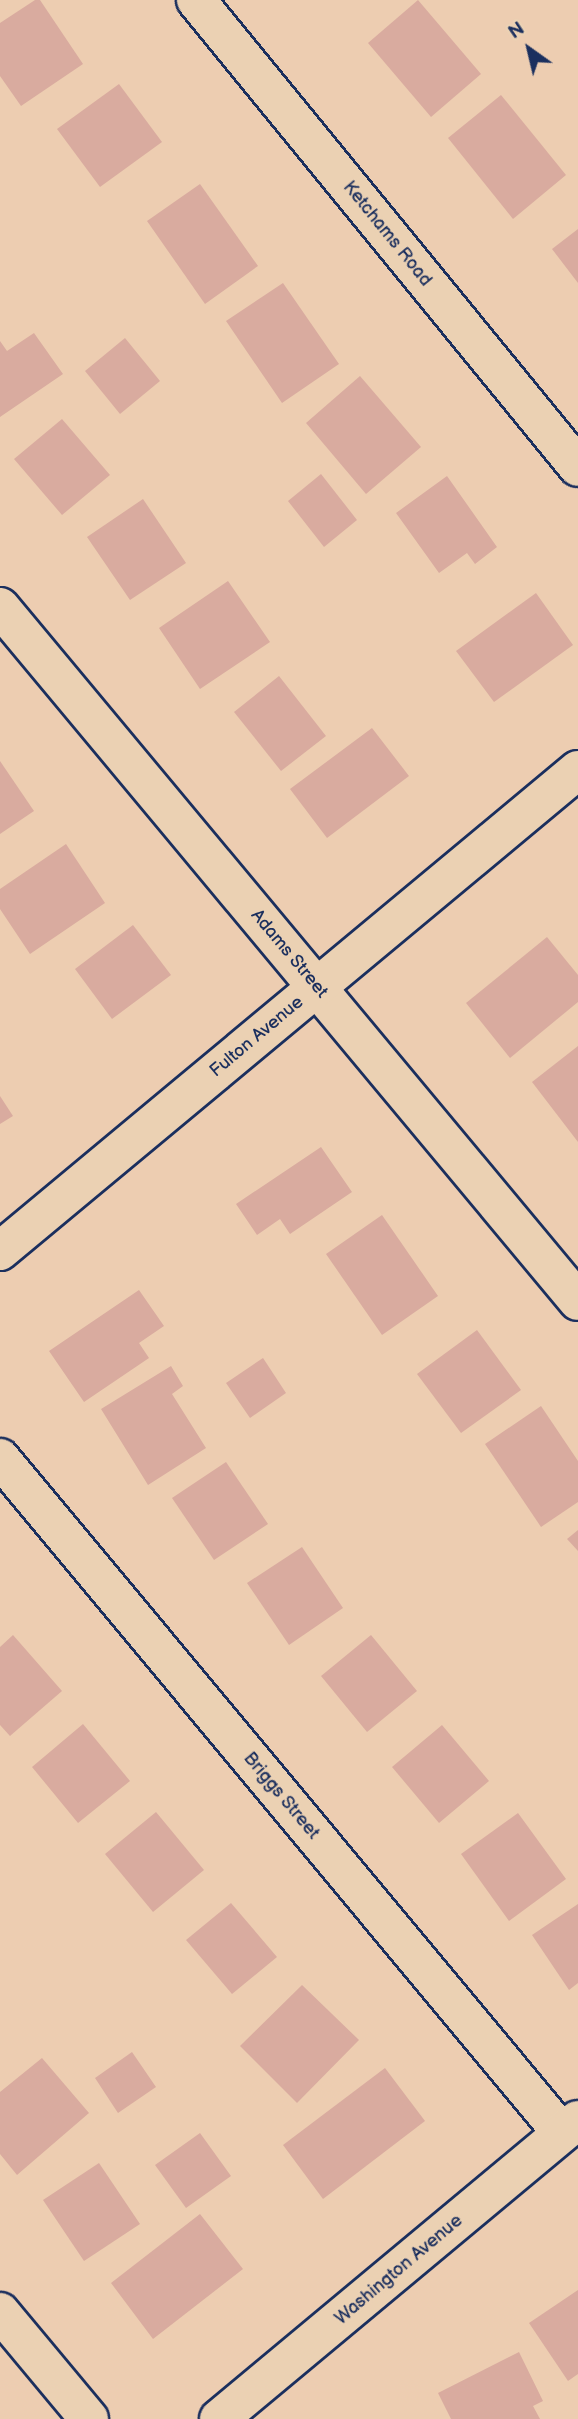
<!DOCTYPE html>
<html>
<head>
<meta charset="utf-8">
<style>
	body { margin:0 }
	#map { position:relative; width:578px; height:2419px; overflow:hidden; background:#edcdb1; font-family:"Balsamiq Sans",sans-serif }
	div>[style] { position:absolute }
	.building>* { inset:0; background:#d9ab9f }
	.roads { filter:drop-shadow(2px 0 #1b2f5e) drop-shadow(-2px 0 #1b2f5e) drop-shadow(0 2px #1b2f5e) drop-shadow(0 -2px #1b2f5e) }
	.minor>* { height:38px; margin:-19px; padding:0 19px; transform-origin:19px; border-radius:19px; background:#ebd1b3 }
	span { translate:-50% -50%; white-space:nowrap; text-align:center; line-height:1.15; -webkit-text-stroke:5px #ebd1b3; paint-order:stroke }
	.street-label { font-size:18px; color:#1b2f5e }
	.north { position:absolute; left:494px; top:14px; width:70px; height:70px; -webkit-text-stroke:5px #ebd1b3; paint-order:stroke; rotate:326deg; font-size:19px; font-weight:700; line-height:28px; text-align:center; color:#1b2f5e }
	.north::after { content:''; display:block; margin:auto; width:24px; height:32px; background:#1b2f5e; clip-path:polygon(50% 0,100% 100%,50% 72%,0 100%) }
</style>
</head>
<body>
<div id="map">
	<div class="building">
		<div style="clip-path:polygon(35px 0,40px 0,83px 64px,21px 106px,0 76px,0 23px)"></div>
		<div style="clip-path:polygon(418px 0,481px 74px,431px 117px,368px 43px)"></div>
		<div style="clip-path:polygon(119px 84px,162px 142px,100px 187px,57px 129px)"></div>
		<div style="clip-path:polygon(501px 95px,566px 175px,513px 219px,448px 138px)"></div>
		<div style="clip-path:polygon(200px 184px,258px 266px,205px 304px,147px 221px)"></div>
		<div style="clip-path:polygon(578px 229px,578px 283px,552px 249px)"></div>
		<div style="clip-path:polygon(283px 283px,339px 364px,282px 403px,226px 321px)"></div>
		<div style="clip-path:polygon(34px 333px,63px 374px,0 417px,0 341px,7px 351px)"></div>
		<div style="clip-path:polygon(125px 338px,160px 381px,120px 414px,85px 371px)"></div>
		<div style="clip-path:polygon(360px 376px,421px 447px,366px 494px,306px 423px)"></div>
		<div style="clip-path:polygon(62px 419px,110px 475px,62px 515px,14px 459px)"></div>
		<div style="clip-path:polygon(321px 474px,357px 520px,324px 547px,288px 501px)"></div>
		<div style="clip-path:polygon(447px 476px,497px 547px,475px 564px,467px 553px,439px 573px,396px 513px)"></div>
		<div style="clip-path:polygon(143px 499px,186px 563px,130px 600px,87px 537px)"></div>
		<div style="clip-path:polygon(228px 581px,270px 642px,200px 689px,159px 628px)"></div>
		<div style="clip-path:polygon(536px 593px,573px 645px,494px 702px,456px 651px)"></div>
		<div style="clip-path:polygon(279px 676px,326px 736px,281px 771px,234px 712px)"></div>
		<div style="clip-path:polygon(372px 728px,409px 776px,327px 838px,290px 789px)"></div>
		<div style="clip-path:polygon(0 761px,34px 811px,0 834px)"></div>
		<div style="clip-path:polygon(66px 844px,105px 903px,30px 954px,0 909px,0 889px)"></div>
		<div style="clip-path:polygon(133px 925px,171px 975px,112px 1019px,75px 969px)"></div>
		<div style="clip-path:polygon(547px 937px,578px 975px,578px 1002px,510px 1058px,466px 1003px)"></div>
		<div style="clip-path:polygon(578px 1046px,578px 1142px,532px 1082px)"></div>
		<div style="clip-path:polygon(0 1096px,13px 1116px,0 1124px)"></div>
		<div style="clip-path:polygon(321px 1147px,352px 1192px,290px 1234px,280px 1219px,257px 1235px,236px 1204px)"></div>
		<div style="clip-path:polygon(382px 1215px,438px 1296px,382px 1335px,326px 1254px)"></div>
		<div style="clip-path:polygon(139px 1290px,164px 1326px,139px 1343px,149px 1358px,84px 1402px,49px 1351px)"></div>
		<div style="clip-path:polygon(477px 1330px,521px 1390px,461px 1433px,417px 1374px)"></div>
		<div style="clip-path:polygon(263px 1358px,286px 1393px,250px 1418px,226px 1383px)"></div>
		<div style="clip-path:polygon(171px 1366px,183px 1386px,172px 1394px,206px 1448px,148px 1485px,101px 1409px)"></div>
		<div style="clip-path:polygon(541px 1406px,578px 1461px,578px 1502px,541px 1527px,485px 1444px)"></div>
		<div style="clip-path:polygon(226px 1462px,268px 1524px,214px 1560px,172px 1498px)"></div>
		<div style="clip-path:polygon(578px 1530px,578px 1551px,567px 1539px)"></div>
		<div style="clip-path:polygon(302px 1547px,343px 1608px,289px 1645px,247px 1583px)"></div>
		<div style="clip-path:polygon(13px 1635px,62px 1691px,10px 1736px,0 1725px,0 1647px)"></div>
		<div style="clip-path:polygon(371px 1635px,417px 1691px,367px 1732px,321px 1676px)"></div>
		<div style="clip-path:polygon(83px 1724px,130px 1781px,78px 1823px,32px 1767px)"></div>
		<div style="clip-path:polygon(442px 1725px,489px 1781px,439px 1823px,392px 1767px)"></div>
		<div style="clip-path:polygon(156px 1812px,204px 1870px,153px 1912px,105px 1854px)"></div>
		<div style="clip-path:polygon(518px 1813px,566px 1879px,509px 1921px,461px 1854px)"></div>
		<div style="clip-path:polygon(231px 1903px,277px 1957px,232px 1994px,186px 1940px)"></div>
		<div style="clip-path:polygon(578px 1904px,578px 1983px,569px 1990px,532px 1935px)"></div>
		<div style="clip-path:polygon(302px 1985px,359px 2040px,297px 2103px,240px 2046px)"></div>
		<div style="clip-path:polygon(132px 2052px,156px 2087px,118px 2113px,95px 2078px)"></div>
		<div style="clip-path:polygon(42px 2058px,89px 2113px,17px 2175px,0 2154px,0 2092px)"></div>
		<div style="clip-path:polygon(385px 2068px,425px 2121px,323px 2199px,283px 2145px)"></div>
		<div style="clip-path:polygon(200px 2133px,231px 2176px,186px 2208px,155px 2165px)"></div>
		<div style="clip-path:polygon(99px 2163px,140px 2224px,84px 2261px,43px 2200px)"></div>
		<div style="clip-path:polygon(200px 2214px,243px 2269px,153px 2339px,111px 2283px)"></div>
		<div style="clip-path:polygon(578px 2290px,578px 2374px,568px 2381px,529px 2323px)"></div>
		<div style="clip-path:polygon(519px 2352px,543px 2401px,533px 2406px,540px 2419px,451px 2419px,438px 2393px)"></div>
	</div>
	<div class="roads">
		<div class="minor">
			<div style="left:196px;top:0;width:603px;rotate:50.72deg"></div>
			<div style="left:0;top:607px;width:903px;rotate:50.21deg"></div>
			<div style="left:0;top:1251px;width:752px;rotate:-39.77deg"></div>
			<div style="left:0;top:1458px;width:878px;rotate:50.22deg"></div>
			<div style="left:0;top:2312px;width:139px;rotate:50.2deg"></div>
			<div style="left:219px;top:2419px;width:467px;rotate:-39.8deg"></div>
		</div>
	</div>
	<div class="street-label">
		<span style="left:387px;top:234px;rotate:51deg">Ketchams Road</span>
		<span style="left:289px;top:954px;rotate:50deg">Adams Street</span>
		<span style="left:257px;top:1037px;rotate:-40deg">Fulton Avenue</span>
		<span style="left:281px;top:1796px;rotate:50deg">Briggs Street</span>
		<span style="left:399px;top:2270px;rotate:-40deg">Washington Avenue</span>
	</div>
	<div class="north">N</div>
</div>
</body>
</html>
